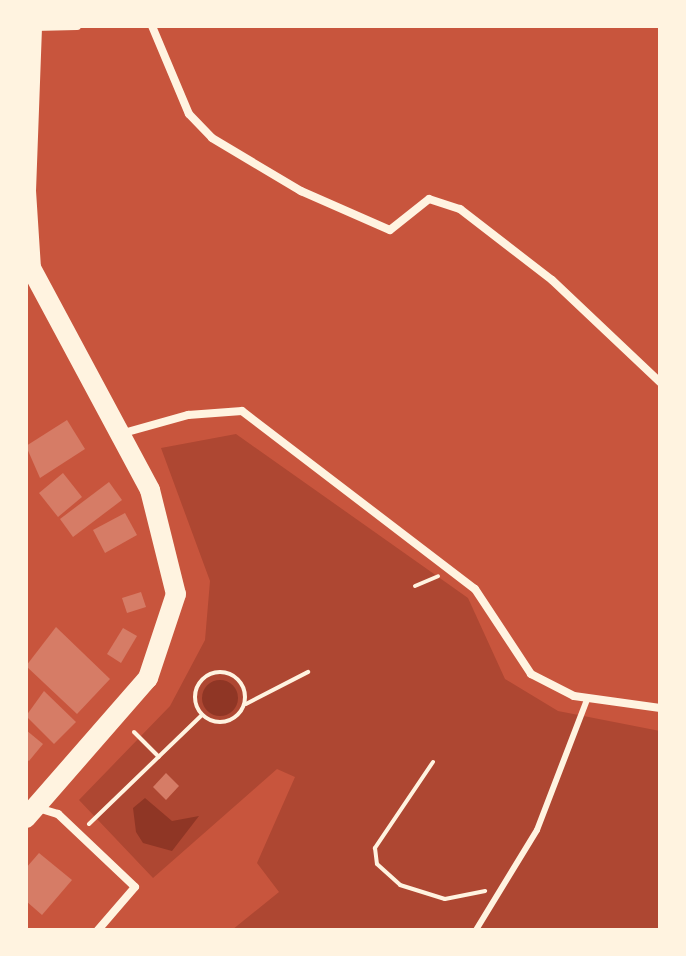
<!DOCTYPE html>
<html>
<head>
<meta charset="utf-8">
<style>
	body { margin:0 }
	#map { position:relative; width:686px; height:956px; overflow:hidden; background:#c8553d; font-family:"Work Sans",sans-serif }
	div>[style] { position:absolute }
	.green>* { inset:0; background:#ae4732 }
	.water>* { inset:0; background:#8f3625 }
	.round { border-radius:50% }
	.building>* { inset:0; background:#d67c66 }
	.path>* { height:4px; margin:-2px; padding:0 2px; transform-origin:2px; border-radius:2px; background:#fff3e0 }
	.path>.ring { margin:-2px; padding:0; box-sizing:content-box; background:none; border:4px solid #fff3e0; border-radius:50% }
	.service>* { height:6px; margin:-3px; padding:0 3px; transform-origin:3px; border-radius:3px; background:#fff3e0 }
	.minor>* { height:8px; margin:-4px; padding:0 4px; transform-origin:4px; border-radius:4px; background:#fff3e0 }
	.trunk>* { height:20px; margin:-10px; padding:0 10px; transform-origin:10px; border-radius:10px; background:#fff3e0 }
	span { translate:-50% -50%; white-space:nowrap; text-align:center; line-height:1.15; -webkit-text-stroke:7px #fff3e0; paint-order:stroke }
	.frame { position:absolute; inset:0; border:28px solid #fff3e0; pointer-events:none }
</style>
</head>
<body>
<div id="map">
	<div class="green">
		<div style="clip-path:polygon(236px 434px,468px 598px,505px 679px,558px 711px,660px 731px,660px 930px,232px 930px,279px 892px,257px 863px,295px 777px,277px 769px,153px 878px,79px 800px,170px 706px,205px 640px,210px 581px,161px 448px)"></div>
	</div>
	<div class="water">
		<div class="round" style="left:202px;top:680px;width:36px;height:36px"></div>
		<div style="clip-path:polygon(145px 798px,172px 821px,199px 816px,172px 851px,143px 843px,136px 832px,133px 808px)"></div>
	</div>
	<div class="building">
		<div style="clip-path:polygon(67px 420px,85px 449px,40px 478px,26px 446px)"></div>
		<div style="clip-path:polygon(63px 473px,82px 497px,58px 517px,39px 493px)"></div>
		<div style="clip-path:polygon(109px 482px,122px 500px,73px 537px,60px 519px)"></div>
		<div style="clip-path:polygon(125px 513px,137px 535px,105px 553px,93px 530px)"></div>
		<div style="clip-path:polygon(141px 592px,146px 607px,127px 613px,122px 598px)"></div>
		<div style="clip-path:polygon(56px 627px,110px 679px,77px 714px,26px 666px)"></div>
		<div style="clip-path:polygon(123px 628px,137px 636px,121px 663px,107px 654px)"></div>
		<div style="clip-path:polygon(44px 691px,76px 722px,54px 744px,26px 716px)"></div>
		<div style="clip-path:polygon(26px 730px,43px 744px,29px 761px,26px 759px)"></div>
		<div style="clip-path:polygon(166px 773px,179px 786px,166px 800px,153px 787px)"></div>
		<div style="clip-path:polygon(39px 853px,72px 880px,42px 915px,26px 901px,26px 868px)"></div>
	</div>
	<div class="path">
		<div style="left:415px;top:586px;width:25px;rotate:-23deg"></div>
		<div class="ring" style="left:195px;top:672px;width:46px;height:46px"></div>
		<div style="left:246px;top:704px;width:70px;rotate:-27.3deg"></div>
		<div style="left:134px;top:732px;width:35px;rotate:45deg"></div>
		<div style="left:433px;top:762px;width:104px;rotate:124deg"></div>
		<div style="left:375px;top:848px;width:16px;rotate:83deg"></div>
		<div style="left:377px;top:864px;width:31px;rotate:42deg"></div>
		<div style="left:400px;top:885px;width:47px;rotate:17.3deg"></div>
		<div style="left:445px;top:899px;width:41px;rotate:-11.3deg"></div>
		<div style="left:89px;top:824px;width:157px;rotate:-44deg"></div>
	</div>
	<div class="service">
		<div style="left:476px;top:930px;width:117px;rotate:-58.6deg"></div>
		<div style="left:537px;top:830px;width:142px;rotate:-69deg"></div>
	</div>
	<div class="minor">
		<div style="left:152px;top:26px;width:95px;rotate:67.2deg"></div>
		<div style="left:189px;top:114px;width:33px;rotate:46deg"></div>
		<div style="left:212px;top:138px;width:104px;rotate:30.8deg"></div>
		<div style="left:301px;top:191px;width:97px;rotate:23.7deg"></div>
		<div style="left:390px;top:230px;width:50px;rotate:-38.5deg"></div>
		<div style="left:429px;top:199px;width:33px;rotate:18deg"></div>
		<div style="left:460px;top:209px;width:116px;rotate:37.7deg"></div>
		<div style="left:552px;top:280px;width:149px;rotate:43.4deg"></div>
		<div style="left:34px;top:27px;width:43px;rotate:-1.3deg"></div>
		<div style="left:120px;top:434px;width:71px;rotate:-15.6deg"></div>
		<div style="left:188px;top:415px;width:54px;rotate:-4.2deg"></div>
		<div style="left:242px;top:411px;width:293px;rotate:37.4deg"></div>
		<div style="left:475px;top:589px;width:102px;rotate:56.6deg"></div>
		<div style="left:531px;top:674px;width:48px;rotate:27.1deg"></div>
		<div style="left:574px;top:696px;width:87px;rotate:7.9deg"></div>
		<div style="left:38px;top:808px;width:21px;rotate:17deg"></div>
		<div style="left:58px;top:814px;width:106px;rotate:43.5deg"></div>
		<div style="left:135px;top:887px;width:57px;rotate:130.7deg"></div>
	</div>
	<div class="trunk">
		<div style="left:26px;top:191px;width:77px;rotate:86.3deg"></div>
		<div style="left:31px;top:268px;width:252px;rotate:61.8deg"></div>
		<div style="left:150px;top:490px;width:107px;rotate:76deg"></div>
		<div style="left:176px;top:594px;width:89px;rotate:108.4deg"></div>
		<div style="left:148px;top:678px;width:186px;rotate:131.1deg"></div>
		<div style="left:26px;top:191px;width:165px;rotate:-87.9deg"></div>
	</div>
	<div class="frame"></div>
</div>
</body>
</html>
